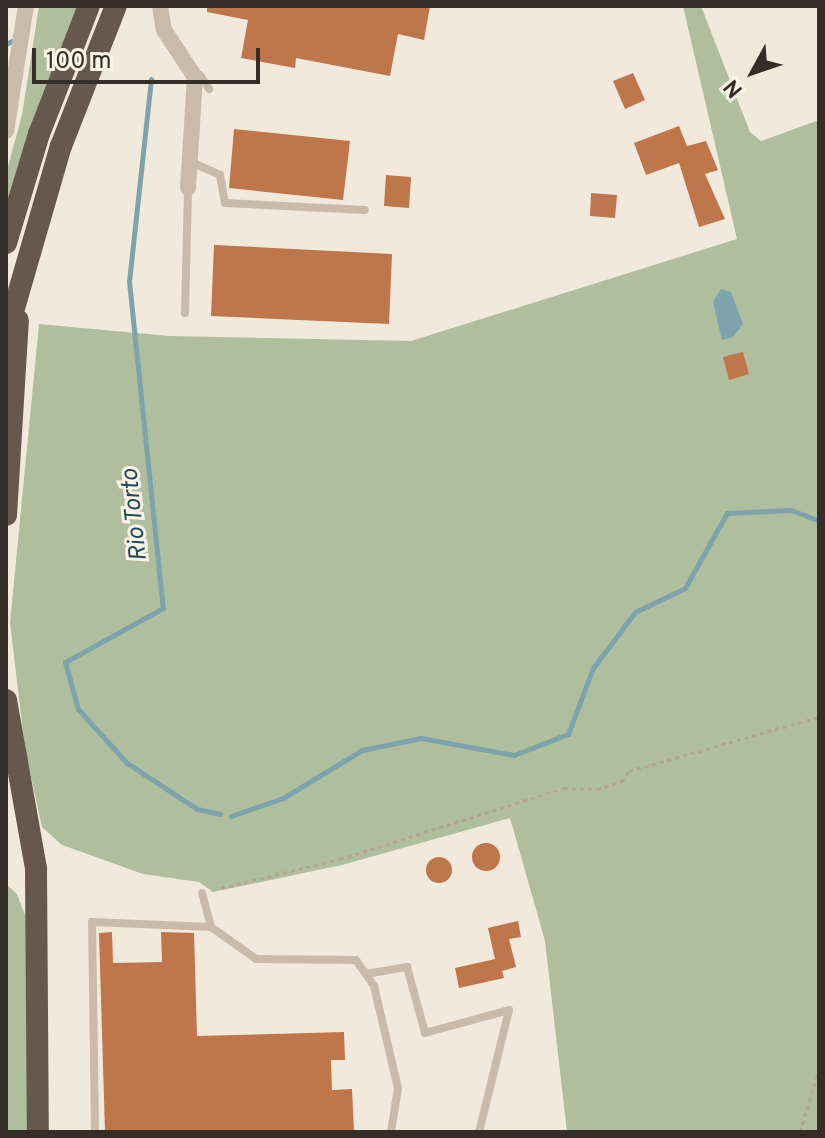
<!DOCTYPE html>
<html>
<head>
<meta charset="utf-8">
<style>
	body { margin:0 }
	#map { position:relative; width:825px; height:1138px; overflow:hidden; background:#f1eadc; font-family:Overpass,sans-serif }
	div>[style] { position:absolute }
	.green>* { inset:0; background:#afbf9d }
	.water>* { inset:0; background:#7da4ac }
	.stream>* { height:5px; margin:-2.5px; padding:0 2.5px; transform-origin:2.5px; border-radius:2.5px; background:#7da4ac }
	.building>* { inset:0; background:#c0764b }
	.round { border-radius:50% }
	.path>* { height:3px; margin-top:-1.5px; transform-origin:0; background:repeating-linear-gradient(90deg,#b4a593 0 4px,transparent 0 8px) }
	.service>* { height:8px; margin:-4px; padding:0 4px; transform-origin:4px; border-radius:4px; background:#c8bba9 }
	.minor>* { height:16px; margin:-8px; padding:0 8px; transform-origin:8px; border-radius:8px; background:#c8bba9 }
	.trunk>* { height:22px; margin:-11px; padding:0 11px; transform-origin:11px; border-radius:11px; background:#66584d }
	span { translate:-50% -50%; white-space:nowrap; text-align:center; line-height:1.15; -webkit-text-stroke:6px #f9f3e8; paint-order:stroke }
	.water-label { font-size:24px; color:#204b55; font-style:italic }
	.frame { position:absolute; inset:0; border:8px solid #352e28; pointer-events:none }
	.north { position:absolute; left:713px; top:32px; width:80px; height:80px; -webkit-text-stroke:6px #f9f3e8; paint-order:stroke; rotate:230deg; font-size:22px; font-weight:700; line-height:32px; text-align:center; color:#352e28 }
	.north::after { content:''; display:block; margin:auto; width:28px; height:36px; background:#352e28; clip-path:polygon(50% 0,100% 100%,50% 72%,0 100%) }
	.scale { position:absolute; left:32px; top:48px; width:228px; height:36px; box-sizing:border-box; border:4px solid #352e28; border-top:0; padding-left:10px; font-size:24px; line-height:28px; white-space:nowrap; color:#352e28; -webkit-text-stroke:6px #f9f3e8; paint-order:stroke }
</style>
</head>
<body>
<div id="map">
	<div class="green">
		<div style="clip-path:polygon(39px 6px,85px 6px,6px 227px,6px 174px,22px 115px)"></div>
		<div style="clip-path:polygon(683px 6px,701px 6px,750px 132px,761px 141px,819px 120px,819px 1132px,567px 1132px,545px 941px,510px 818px,342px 865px,213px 892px,199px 882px,143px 874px,62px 845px,42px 827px,25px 749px,10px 623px,39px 324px,169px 336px,411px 341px,737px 239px)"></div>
		<div style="clip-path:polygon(6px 884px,17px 894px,27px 920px,27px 1132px,6px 1132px)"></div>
	</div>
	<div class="water">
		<div style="clip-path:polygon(721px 289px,731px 292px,743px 324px,733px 337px,722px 340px,713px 302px)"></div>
	</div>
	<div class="stream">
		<div style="left:6px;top:44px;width:7px;rotate:-27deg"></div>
		<div style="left:151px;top:79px;width:203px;rotate:96.2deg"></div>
		<div style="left:129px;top:281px;width:329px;rotate:84.1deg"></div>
		<div style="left:163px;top:608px;width:112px;rotate:151.1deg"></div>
		<div style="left:65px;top:662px;width:49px;rotate:74.5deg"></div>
		<div style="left:78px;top:709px;width:73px;rotate:47.8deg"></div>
		<div style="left:127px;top:763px;width:84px;rotate:33.3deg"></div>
		<div style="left:197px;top:809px;width:24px;rotate:12deg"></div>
		<div style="left:231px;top:816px;width:55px;rotate:-19.1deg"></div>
		<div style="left:283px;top:798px;width:92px;rotate:-31.3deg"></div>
		<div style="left:362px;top:750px;width:60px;rotate:-11.5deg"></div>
		<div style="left:421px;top:738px;width:95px;rotate:10.4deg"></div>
		<div style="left:514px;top:755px;width:58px;rotate:-21.3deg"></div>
		<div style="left:568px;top:734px;width:71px;rotate:-69.3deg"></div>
		<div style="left:593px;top:668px;width:70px;rotate:-53.1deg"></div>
		<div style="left:635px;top:612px;width:55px;rotate:-25.6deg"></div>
		<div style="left:685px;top:588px;width:86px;rotate:-60.8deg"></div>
		<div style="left:727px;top:513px;width:64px;rotate:-2.7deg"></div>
		<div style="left:791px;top:510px;width:30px;rotate:21deg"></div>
	</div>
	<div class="building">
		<div style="clip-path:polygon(207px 6px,430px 6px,424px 40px,398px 34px,390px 76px,296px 58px,295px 68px,241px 58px,248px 20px,207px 12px)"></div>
		<div style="clip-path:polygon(633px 73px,645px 100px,625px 109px,613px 81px)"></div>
		<div style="clip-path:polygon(679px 126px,687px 146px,706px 141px,718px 170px,705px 174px,725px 219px,699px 227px,679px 163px,646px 175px,634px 143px)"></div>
		<div style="clip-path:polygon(234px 129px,350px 141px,343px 200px,229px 188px)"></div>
		<div style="clip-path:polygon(386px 175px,411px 177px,409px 208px,384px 206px)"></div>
		<div style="clip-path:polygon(591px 193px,617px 195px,615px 218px,590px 216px)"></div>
		<div style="clip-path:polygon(214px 245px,392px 254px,389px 324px,211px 316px)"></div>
		<div style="clip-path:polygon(743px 352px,749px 374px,729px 380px,723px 357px)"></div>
		<div class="round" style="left:472px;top:843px;width:28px;height:28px"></div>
		<div class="round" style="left:426px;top:857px;width:26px;height:26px"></div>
		<div style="clip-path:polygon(518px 921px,521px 937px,509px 939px,516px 967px,502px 971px,504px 978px,459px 988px,455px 968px,495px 959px,488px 928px)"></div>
		<div style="clip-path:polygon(112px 932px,113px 963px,162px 962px,161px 932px,194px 933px,197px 1036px,344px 1032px,345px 1060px,331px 1060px,332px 1090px,352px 1089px,354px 1132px,105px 1132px,99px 933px)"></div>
	</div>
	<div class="path">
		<div style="left:221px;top:888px;width:122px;rotate:-13.7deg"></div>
		<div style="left:340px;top:859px;width:235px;rotate:-17.6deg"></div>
		<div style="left:564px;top:788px;width:33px;rotate:2deg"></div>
		<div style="left:597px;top:789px;width:26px;rotate:-16deg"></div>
		<div style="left:622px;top:782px;width:13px;rotate:-58deg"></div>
		<div style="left:629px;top:771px;width:198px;rotate:-15.9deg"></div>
		<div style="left:800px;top:1132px;width:66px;rotate:-73.2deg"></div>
	</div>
	<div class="service">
		<div style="left:200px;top:75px;width:17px;rotate:57deg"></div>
		<div style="left:191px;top:162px;width:32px;rotate:24deg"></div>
		<div style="left:220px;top:175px;width:28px;rotate:80deg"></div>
		<div style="left:225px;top:203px;width:140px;rotate:2.9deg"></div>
		<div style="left:185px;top:313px;width:124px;rotate:-88.6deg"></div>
		<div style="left:202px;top:893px;width:35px;rotate:75deg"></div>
		<div style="left:366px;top:974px;width:42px;rotate:-9.7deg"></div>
		<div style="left:407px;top:967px;width:68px;rotate:74.7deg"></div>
		<div style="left:425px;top:1033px;width:87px;rotate:-15.3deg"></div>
		<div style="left:509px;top:1010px;width:126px;rotate:103.8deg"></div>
		<div style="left:95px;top:1132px;width:210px;rotate:-90.8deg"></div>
		<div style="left:92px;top:922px;width:119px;rotate:2.4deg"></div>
		<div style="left:211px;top:927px;width:55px;rotate:35.4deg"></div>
		<div style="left:256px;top:959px;width:100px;rotate:0.6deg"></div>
		<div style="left:356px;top:960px;width:32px;rotate:55deg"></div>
		<div style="left:374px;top:986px;width:105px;rotate:76.8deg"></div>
		<div style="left:398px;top:1088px;width:45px;rotate:99deg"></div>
	</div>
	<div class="minor">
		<div style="left:160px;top:6px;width:24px;rotate:81deg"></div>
		<div style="left:164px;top:30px;width:56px;rotate:56.6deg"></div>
		<div style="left:195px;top:77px;width:111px;rotate:93.6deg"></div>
		<div style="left:6px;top:131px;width:127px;rotate:-80.9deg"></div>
	</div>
	<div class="trunk">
		<div style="left:6px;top:243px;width:114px;rotate:-73.2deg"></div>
		<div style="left:39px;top:134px;width:137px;rotate:-68.7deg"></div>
		<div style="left:6px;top:336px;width:198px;rotate:-73.9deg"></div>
		<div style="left:61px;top:146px;width:150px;rotate:-68.6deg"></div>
		<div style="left:6px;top:515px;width:195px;rotate:-86.5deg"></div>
		<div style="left:6px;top:700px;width:172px;rotate:79.9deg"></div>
		<div style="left:36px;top:869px;width:263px;rotate:89.6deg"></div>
	</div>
	<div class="water-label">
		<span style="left:136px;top:515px;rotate:-96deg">Rio Torto</span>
	</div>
	<div class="frame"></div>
	<div class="north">N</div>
	<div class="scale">100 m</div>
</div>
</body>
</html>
